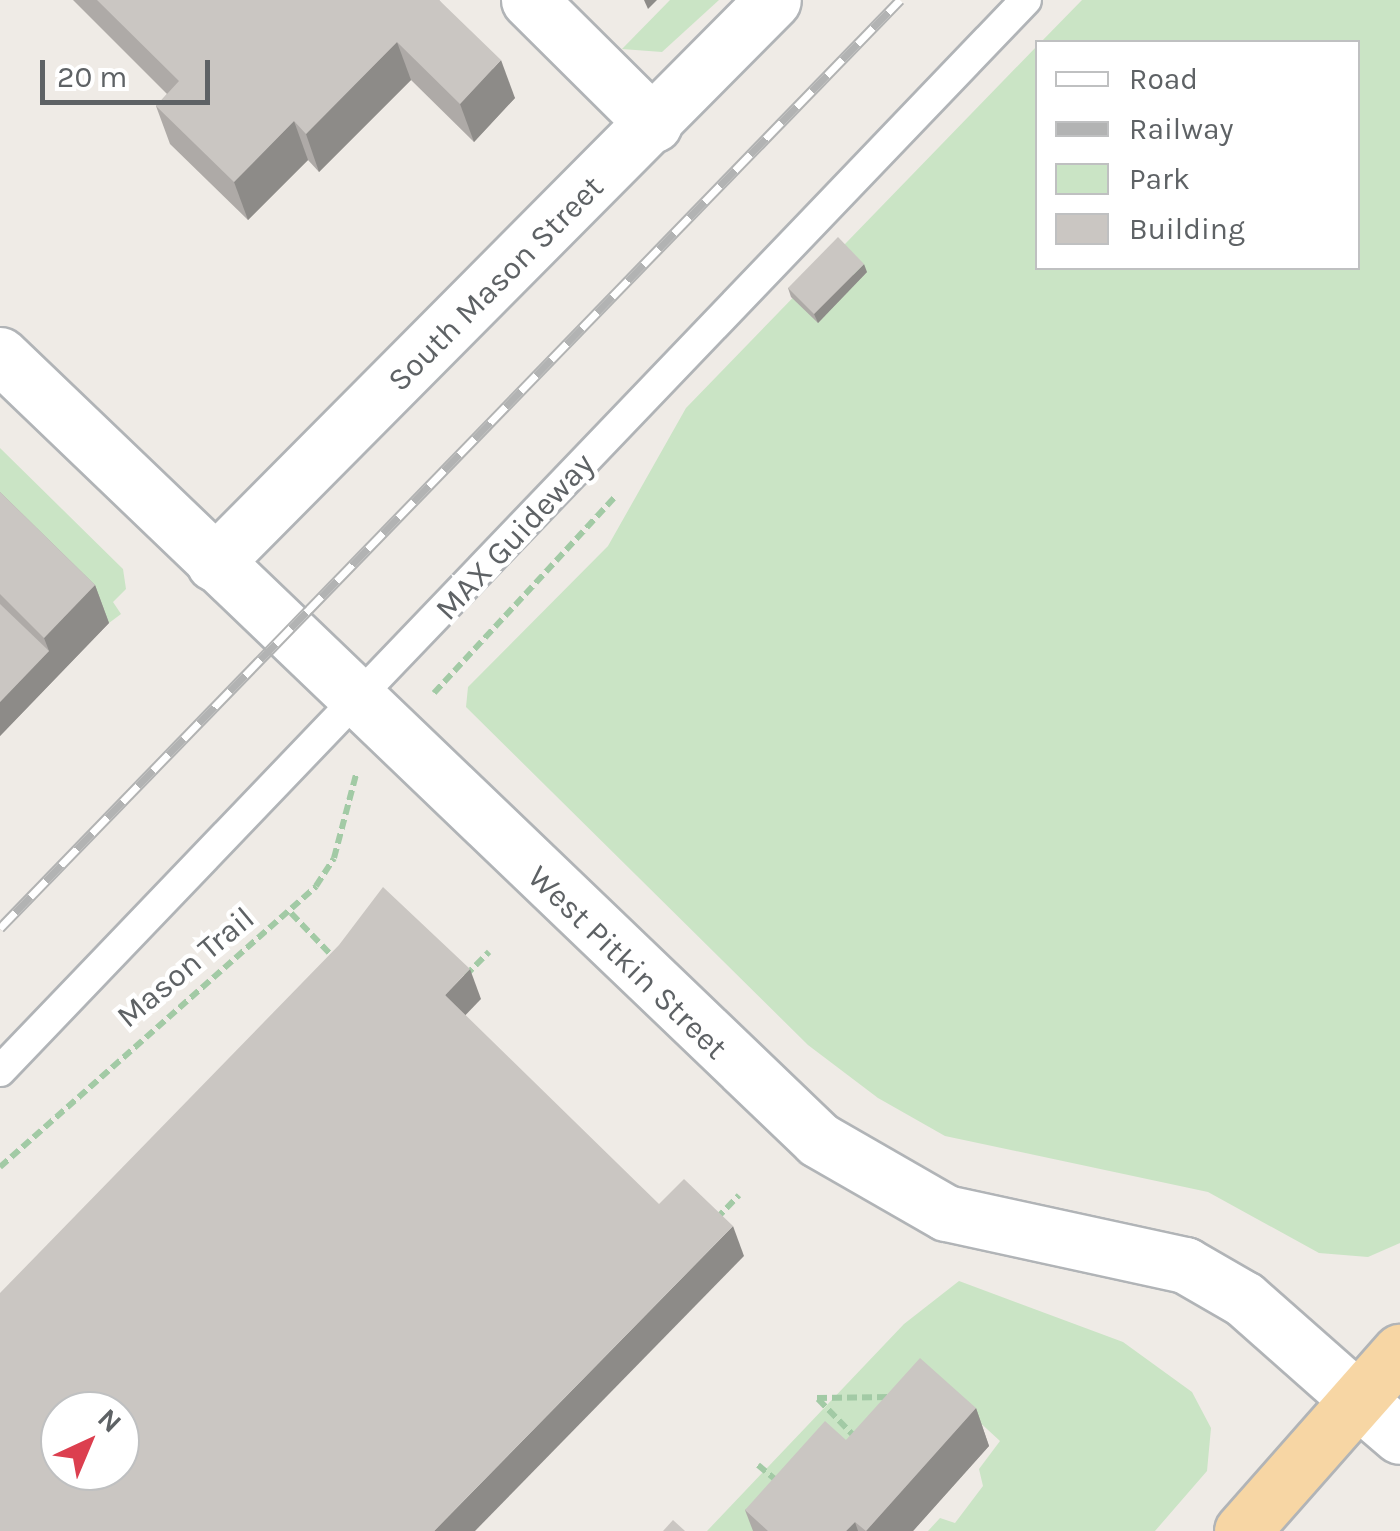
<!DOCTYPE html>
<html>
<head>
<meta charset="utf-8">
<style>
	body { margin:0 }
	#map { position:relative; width:1400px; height:1531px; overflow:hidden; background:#efebe6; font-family:Karla,sans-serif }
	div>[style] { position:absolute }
	.green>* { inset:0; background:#cae4c5 }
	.path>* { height:6px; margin-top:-3px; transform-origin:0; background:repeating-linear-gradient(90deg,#a2caa5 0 10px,transparent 0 15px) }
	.roads { filter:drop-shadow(2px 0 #b1b4b7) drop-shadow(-2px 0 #b1b4b7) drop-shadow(0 2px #b1b4b7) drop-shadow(0 -2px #b1b4b7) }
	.service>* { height:30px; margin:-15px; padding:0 15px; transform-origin:15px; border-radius:15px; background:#fff }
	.minor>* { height:55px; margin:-27.5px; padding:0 27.5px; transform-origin:27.5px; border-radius:27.5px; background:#fff }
	.tertiary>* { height:55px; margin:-27.5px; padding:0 27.5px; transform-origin:27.5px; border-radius:27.5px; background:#fff }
	.trunk>* { height:55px; margin:-27.5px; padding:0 27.5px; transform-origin:27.5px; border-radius:27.5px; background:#f7d6a4 }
	.rail>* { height:11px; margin-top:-5.5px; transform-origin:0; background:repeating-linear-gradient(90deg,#fff 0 22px,#b2b3b3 0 44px); box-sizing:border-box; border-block:2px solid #b2b3b3 }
	.wall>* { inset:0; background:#aeaaa7 }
	.shaded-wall>* { inset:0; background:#8d8b88 }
	.building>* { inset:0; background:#cac6c2 }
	span { translate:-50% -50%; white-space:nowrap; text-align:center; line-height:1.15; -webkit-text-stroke:9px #fff; paint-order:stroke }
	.street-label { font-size:32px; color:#5e6265 }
	.legend { position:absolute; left:1035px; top:40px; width:325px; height:230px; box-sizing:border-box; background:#fff; border:2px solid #bfc0c1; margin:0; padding:12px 18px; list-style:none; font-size:30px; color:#5e6265 }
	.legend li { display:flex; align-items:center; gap:20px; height:50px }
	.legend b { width:50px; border:2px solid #bfc0c1 }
	.north { position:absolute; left:40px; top:1391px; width:100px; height:100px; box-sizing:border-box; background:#fff; border:2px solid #bfc0c1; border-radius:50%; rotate:44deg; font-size:28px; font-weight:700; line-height:40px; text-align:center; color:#5e6265 }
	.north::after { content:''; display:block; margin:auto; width:35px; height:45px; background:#dc3f4f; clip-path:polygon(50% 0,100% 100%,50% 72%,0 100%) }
	.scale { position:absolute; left:40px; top:60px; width:170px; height:45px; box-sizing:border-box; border:5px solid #5e6265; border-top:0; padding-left:12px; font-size:30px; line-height:35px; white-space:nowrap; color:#5e6265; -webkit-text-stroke:8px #fff; paint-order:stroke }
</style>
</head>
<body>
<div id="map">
	<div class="green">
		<div style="clip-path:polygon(670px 0,719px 0,662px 52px,622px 49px)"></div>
		<div style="clip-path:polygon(1082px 0,1400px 0,1400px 1243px,1368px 1257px,1319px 1253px,1208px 1192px,945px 1136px,878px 1098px,808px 1045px,466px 707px,468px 687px,608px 546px,686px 408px,1037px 46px,1038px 268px,1358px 268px,1358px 42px,1041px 42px)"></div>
		<div style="clip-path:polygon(0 448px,123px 569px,126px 589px,113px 602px,121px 614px,109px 623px,0 517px)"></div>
		<div style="clip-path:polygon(959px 1281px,1123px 1342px,1192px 1392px,1211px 1428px,1207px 1471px,1155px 1531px,928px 1531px,940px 1518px,955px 1523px,983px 1486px,979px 1469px,1000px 1441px,937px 1383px,760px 1531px,707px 1531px,904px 1324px)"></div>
	</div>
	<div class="path">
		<div style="left:434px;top:693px;width:267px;rotate:-47.3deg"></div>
		<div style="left:291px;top:913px;width:64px;rotate:46.3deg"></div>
		<div style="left:465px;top:976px;width:34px;rotate:-45deg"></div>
		<div style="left:0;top:1167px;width:423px;rotate:-41.6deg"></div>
		<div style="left:316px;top:886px;width:33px;rotate:-57deg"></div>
		<div style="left:334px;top:858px;width:86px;rotate:-75.2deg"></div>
		<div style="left:716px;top:1219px;width:33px;rotate:-46deg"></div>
		<div style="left:817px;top:1398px;width:74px;rotate:-0.8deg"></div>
		<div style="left:818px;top:1399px;width:57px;rotate:45.7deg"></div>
		<div style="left:758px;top:1465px;width:25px;rotate:40deg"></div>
	</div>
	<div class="roads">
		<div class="service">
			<div style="left:0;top:1071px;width:1483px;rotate:-46.23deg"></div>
		</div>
		<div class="minor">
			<div style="left:529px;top:0;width:176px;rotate:44.8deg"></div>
			<div style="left:0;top:355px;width:1134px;rotate:43.79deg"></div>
			<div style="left:819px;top:1140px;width:146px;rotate:29.9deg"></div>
			<div style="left:946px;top:1213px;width:245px;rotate:12.3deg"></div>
			<div style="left:1185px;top:1265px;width:68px;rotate:30deg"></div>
			<div style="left:1244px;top:1299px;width:152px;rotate:41.5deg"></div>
			<div style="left:214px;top:563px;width:793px;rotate:-45.2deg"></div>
		</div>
		<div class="tertiary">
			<div style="left:1358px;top:1400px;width:55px;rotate:40.6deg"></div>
		</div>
		<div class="trunk">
			<div style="left:1242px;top:1531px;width:239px;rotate:-48.6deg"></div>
		</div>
	</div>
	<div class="rail">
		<div style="left:0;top:928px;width:1293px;rotate:-45.88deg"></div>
	</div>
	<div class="wall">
		<div style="clip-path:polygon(73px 0,439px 0,515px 98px,474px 142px,411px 80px,319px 172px,308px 160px,248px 220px,170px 144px,156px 106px,167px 94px)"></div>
		<div style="clip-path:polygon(867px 272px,818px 323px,791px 297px,788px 288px)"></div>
		<div style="clip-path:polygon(0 492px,95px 585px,109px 623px,0 736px)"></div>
		<div style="clip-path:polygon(976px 1408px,989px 1446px,913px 1531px,753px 1531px,745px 1510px,846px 1440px)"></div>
	</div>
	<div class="shaded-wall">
		<div style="clip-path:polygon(644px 0,657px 0,648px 9px)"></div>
		<div style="clip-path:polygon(397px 42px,411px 80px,319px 172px,306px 134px)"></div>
		<div style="clip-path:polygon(501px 60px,515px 98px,474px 142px,460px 104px)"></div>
		<div style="clip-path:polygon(294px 121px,308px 160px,248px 220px,234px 182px)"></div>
		<div style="clip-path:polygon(864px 264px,867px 272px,818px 323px,814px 314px)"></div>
		<div style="clip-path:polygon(95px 585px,109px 623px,0 736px,0 702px,49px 651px,44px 638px)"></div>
		<div style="clip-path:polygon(470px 969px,481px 999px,456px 1025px,445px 995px)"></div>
		<div style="clip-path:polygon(733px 1226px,744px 1256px,475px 1531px,434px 1531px)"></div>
		<div style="clip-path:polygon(976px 1408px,989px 1446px,913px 1531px,866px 1531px)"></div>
		<div style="clip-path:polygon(855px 1522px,858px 1531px,846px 1531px)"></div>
	</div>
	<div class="building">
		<div style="clip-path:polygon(97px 0,439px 0,501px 60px,460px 104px,397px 42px,306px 134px,294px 121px,234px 182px,156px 106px,179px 81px)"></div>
		<div style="clip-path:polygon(838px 237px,864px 264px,814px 314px,788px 288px)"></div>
		<div style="clip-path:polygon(0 492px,95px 585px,44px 638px,0 594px)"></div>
		<div style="clip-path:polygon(0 604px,49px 651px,0 702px)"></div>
		<div style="clip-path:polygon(evenodd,383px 887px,470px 969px,445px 995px,659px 1204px,684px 1179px,733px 1226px,434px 1531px,0 1531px,0 1293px,339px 945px,383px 887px,60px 1411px,120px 1411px,120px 1471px,60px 1471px,60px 1411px)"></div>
		<div style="clip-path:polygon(920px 1358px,976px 1408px,866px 1531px,855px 1522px,846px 1531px,768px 1531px,745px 1510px,825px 1421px,846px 1440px)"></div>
		<div style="clip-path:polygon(673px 1520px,685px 1531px,663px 1531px)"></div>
	</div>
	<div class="street-label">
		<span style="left:496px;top:284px;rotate:-45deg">South Mason Street</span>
		<span style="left:515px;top:537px;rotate:-47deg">MAX Guideway</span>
		<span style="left:627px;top:963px;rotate:44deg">West Pitkin Street</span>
		<span style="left:186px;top:968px;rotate:-40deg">Mason Trail</span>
	</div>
	<ul class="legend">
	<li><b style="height:12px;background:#fff"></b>Road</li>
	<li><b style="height:12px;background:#b2b3b3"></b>Railway</li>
	<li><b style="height:28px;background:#cae4c5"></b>Park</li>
	<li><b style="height:28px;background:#cac6c2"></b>Building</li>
	</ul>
	<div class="north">N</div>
	<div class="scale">20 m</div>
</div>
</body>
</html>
